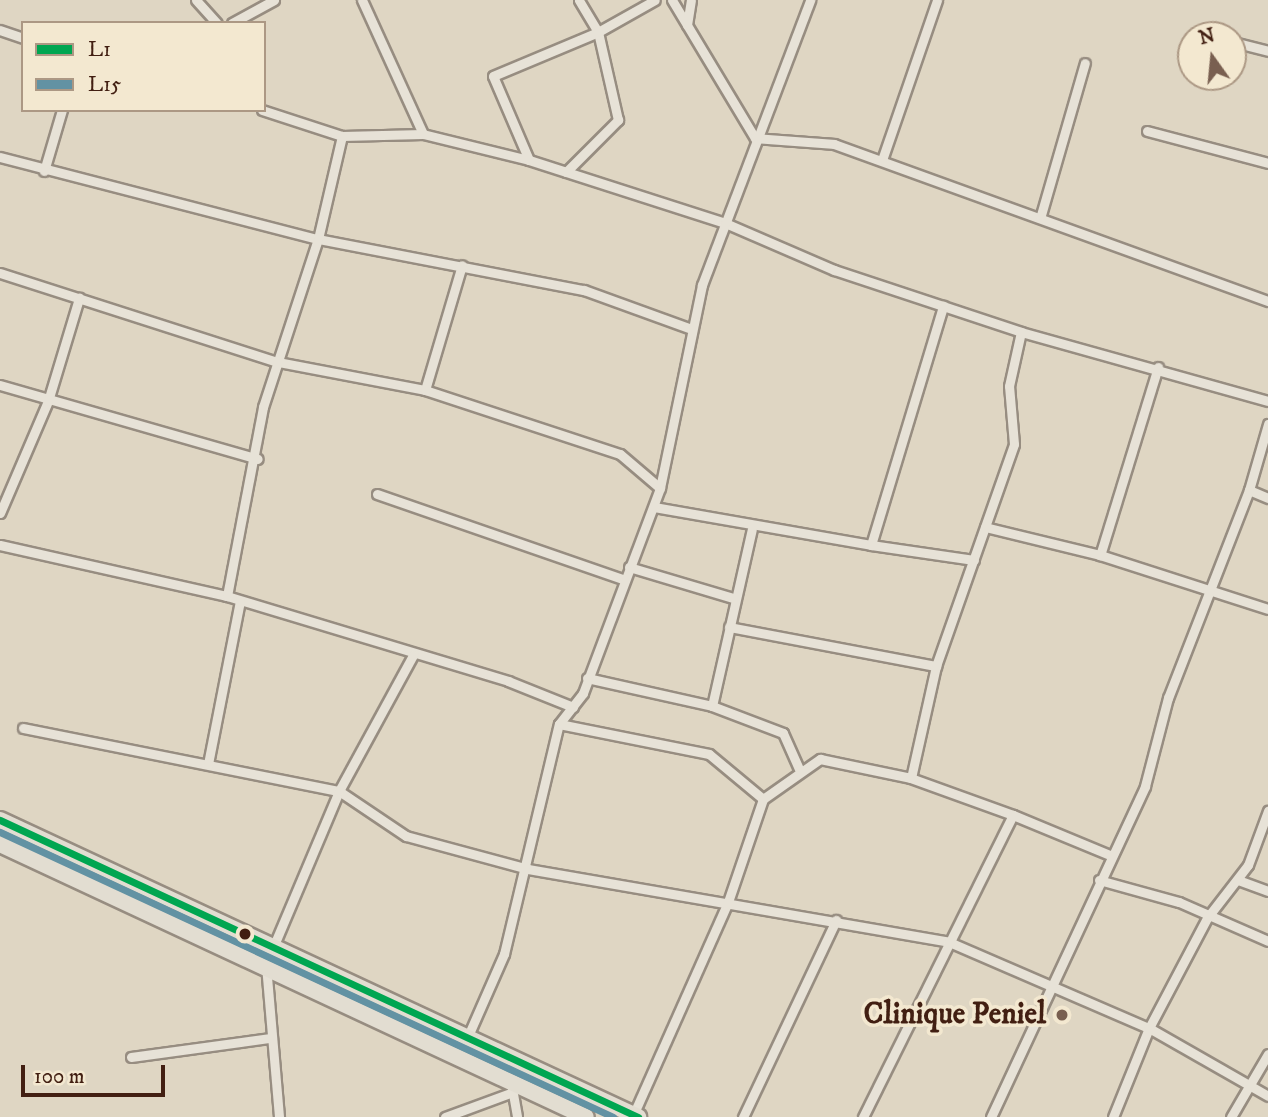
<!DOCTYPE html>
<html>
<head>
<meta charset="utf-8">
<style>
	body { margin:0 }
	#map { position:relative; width:1268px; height:1117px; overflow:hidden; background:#dfd6c3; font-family:"IM FELL DW Pica",serif }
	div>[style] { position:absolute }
	.roads { filter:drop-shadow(2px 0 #978d81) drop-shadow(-2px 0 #978d81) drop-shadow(0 2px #978d81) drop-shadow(0 -2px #978d81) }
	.minor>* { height:9px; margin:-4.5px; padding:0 4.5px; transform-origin:4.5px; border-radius:4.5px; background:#e7e2d7 }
	.trunk>* { height:16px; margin:-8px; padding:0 8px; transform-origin:8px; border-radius:8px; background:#e2ddd1 }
	.bus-1>* { height:7px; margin:-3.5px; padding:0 3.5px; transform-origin:3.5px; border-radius:3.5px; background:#00a651 }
	.bus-2>* { height:7px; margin:-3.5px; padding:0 3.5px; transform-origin:3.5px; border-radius:3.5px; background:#6292a3 }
	.dots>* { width:19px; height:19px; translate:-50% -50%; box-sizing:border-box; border:4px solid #f3e8d0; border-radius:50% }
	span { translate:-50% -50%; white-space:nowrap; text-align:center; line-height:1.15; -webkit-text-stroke:7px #f3e8d0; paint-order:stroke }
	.poi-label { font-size:30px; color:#421f12; font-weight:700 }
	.right { translate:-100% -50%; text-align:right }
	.legend { position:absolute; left:21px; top:21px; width:245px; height:91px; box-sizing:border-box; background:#f3e8d0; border:2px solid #ac9884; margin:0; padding:9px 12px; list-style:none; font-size:21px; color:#421f12 }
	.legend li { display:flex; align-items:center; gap:14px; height:35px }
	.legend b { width:35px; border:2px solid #ac9884 }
	.north { position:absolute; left:1177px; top:21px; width:70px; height:70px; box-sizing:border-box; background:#f3e8d0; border:2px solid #ac9884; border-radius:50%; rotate:345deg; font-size:19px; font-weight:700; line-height:28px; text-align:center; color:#421f12 }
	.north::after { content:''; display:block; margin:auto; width:24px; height:32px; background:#795f50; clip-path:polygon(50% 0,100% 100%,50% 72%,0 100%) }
	.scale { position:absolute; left:21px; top:1065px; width:144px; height:32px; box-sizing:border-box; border:4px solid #421f12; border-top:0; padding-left:9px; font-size:21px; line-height:24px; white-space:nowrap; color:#421f12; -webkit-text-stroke:5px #f3e8d0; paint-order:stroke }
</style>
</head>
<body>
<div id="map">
	<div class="roads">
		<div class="minor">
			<div style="left:196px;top:0;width:31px;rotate:48deg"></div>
			<div style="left:362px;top:0;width:147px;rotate:65.5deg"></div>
			<div style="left:672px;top:0;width:161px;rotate:59deg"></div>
			<div style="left:755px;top:138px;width:79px;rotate:4.3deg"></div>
			<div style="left:834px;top:144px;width:462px;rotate:19.9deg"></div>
			<div style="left:232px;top:23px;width:48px;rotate:-28.7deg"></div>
			<div style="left:687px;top:25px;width:25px;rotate:-81deg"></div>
			<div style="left:0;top:30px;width:24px;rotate:19deg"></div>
			<div style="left:1233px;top:42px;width:36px;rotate:14deg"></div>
			<div style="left:262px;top:110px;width:84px;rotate:18deg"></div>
			<div style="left:342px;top:136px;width:81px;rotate:-1.4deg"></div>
			<div style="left:423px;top:134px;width:109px;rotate:13.8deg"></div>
			<div style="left:529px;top:160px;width:206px;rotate:17.8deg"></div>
			<div style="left:725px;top:223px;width:119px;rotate:23.3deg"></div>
			<div style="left:834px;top:270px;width:197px;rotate:18.3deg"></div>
			<div style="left:1021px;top:332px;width:256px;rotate:15.6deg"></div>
			<div style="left:1147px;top:131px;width:125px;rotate:14.8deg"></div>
			<div style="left:0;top:157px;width:328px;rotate:14.5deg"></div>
			<div style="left:318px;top:239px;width:271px;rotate:10.9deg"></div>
			<div style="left:584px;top:290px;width:112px;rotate:19.9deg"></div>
			<div style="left:529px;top:160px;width:91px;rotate:-113.2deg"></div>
			<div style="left:493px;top:76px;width:114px;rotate:-22.7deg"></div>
			<div style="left:598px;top:32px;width:65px;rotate:-29.3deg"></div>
			<div style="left:882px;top:160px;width:169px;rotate:-71deg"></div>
			<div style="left:44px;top:171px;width:64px;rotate:-73.6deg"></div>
			<div style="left:566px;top:172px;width:74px;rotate:-45deg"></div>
			<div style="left:618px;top:120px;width:90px;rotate:-102.8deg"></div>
			<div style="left:598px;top:32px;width:37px;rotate:-121deg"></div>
			<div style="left:1041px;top:215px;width:158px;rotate:-73.9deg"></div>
			<div style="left:0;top:273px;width:292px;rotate:17.8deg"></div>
			<div style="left:278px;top:362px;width:150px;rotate:10.8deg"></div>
			<div style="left:425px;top:390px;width:205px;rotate:18.2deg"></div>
			<div style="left:620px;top:454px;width:52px;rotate:40.4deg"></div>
			<div style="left:1158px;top:367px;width:197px;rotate:107.1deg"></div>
			<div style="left:1100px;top:555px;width:176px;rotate:17.8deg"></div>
			<div style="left:0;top:385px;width:268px;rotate:16deg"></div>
			<div style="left:425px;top:390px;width:130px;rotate:-73.5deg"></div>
			<div style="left:1249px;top:490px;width:21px;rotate:23deg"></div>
			<div style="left:377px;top:494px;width:259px;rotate:19.1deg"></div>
			<div style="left:654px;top:507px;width:220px;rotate:9.9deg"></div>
			<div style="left:871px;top:545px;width:250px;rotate:-73.2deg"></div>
			<div style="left:0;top:513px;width:122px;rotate:-66.8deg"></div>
			<div style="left:48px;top:401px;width:108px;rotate:-73.2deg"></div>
			<div style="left:985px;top:527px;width:118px;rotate:13.7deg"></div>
			<div style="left:0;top:545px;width:233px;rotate:12.7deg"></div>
			<div style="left:227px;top:596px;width:294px;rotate:16.8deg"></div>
			<div style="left:508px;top:681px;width:70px;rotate:21.8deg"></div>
			<div style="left:871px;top:545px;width:104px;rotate:8.3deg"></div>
			<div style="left:629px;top:567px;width:109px;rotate:16.6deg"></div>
			<div style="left:227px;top:596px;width:192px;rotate:-79.2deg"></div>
			<div style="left:263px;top:407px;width:177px;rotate:-71.9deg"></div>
			<div style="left:318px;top:239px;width:106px;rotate:-76.9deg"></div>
			<div style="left:729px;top:627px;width:211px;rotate:10.7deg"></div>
			<div style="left:587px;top:678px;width:128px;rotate:12.6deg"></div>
			<div style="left:712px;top:706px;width:181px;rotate:-77.3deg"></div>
			<div style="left:712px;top:706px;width:76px;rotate:20.8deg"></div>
			<div style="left:783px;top:733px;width:39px;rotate:66deg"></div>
			<div style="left:559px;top:724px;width:153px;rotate:11.3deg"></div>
			<div style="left:709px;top:754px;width:70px;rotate:39.8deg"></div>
			<div style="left:763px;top:799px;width:109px;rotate:108.8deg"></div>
			<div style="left:728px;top:902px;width:233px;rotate:114deg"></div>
			<div style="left:23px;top:728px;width:322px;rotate:11.3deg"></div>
			<div style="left:339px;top:791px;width:81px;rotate:33.9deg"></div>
			<div style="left:406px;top:836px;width:126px;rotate:15.1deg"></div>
			<div style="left:528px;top:869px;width:427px;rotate:9.8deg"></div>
			<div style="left:949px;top:942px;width:218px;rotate:23.3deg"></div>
			<div style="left:1149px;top:1028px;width:137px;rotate:29.7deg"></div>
			<div style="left:208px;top:764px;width:166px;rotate:-78.9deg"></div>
			<div style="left:763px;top:799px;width:70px;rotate:-35.1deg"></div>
			<div style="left:820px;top:759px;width:93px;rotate:11.8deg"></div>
			<div style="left:1013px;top:815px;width:109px;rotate:-160.1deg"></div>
			<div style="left:911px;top:778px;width:115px;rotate:-77.4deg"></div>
			<div style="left:936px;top:666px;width:235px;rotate:-70.6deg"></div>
			<div style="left:1014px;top:444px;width:58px;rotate:-94.9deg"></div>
			<div style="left:1009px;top:386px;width:55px;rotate:-77.5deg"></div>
			<div style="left:1099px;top:880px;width:83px;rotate:15.4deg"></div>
			<div style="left:1179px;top:902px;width:97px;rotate:23.7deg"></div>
			<div style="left:1238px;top:880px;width:32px;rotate:20deg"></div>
			<div style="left:274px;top:945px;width:167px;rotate:-67.1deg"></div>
			<div style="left:339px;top:791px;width:155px;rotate:-61.4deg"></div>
			<div style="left:266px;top:965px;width:153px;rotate:85.1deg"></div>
			<div style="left:468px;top:1036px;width:90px;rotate:-66.3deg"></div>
			<div style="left:504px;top:954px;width:236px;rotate:-76.6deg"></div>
			<div style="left:559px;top:724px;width:39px;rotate:-52deg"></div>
			<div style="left:583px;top:693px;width:219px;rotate:-69.4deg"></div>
			<div style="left:660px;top:488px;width:207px;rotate:-78.3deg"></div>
			<div style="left:702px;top:285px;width:305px;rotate:-69.2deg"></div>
			<div style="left:131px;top:1057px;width:139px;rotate:-7.8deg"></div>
			<div style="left:512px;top:1088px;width:29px;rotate:80deg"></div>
			<div style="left:445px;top:1117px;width:72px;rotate:-20.2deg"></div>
			<div style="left:743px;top:1117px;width:218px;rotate:-64.7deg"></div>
			<div style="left:863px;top:1117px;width:337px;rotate:-63.6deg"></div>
			<div style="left:1013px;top:815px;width:107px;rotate:22.5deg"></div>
			<div style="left:991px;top:1117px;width:365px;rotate:-65deg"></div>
			<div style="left:1145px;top:786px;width:91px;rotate:-75.4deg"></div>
			<div style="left:1168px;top:698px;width:223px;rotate:-68.7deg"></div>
			<div style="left:1249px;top:490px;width:69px;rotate:-73.9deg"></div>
			<div style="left:1113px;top:1117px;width:96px;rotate:-68deg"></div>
			<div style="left:1149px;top:1028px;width:124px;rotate:-62.2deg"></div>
			<div style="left:1207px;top:918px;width:67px;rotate:-52.3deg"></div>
			<div style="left:1248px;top:865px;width:58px;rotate:-69.7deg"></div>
			<div style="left:1231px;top:1117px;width:73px;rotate:-59.6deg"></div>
		</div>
		<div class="trunk">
			<div style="left:0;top:820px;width:704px;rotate:24.96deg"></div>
			<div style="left:0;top:844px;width:646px;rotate:24.98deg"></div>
		</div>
	</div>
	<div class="bus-1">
		<div style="left:0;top:820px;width:704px;rotate:24.96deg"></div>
	</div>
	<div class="bus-2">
		<div style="left:0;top:832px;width:676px;rotate:24.93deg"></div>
	</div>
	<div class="dots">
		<div style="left:245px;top:934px;background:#421f12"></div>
		<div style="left:1062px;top:1015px;background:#795f50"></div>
	</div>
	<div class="poi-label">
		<span class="right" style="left:1046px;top:1015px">Clinique Peniel</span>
	</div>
	<ul class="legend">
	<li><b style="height:9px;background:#00a651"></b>L1</li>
	<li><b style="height:9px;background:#6292a3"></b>L15</li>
	</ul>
	<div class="north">N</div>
	<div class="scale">100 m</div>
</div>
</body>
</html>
